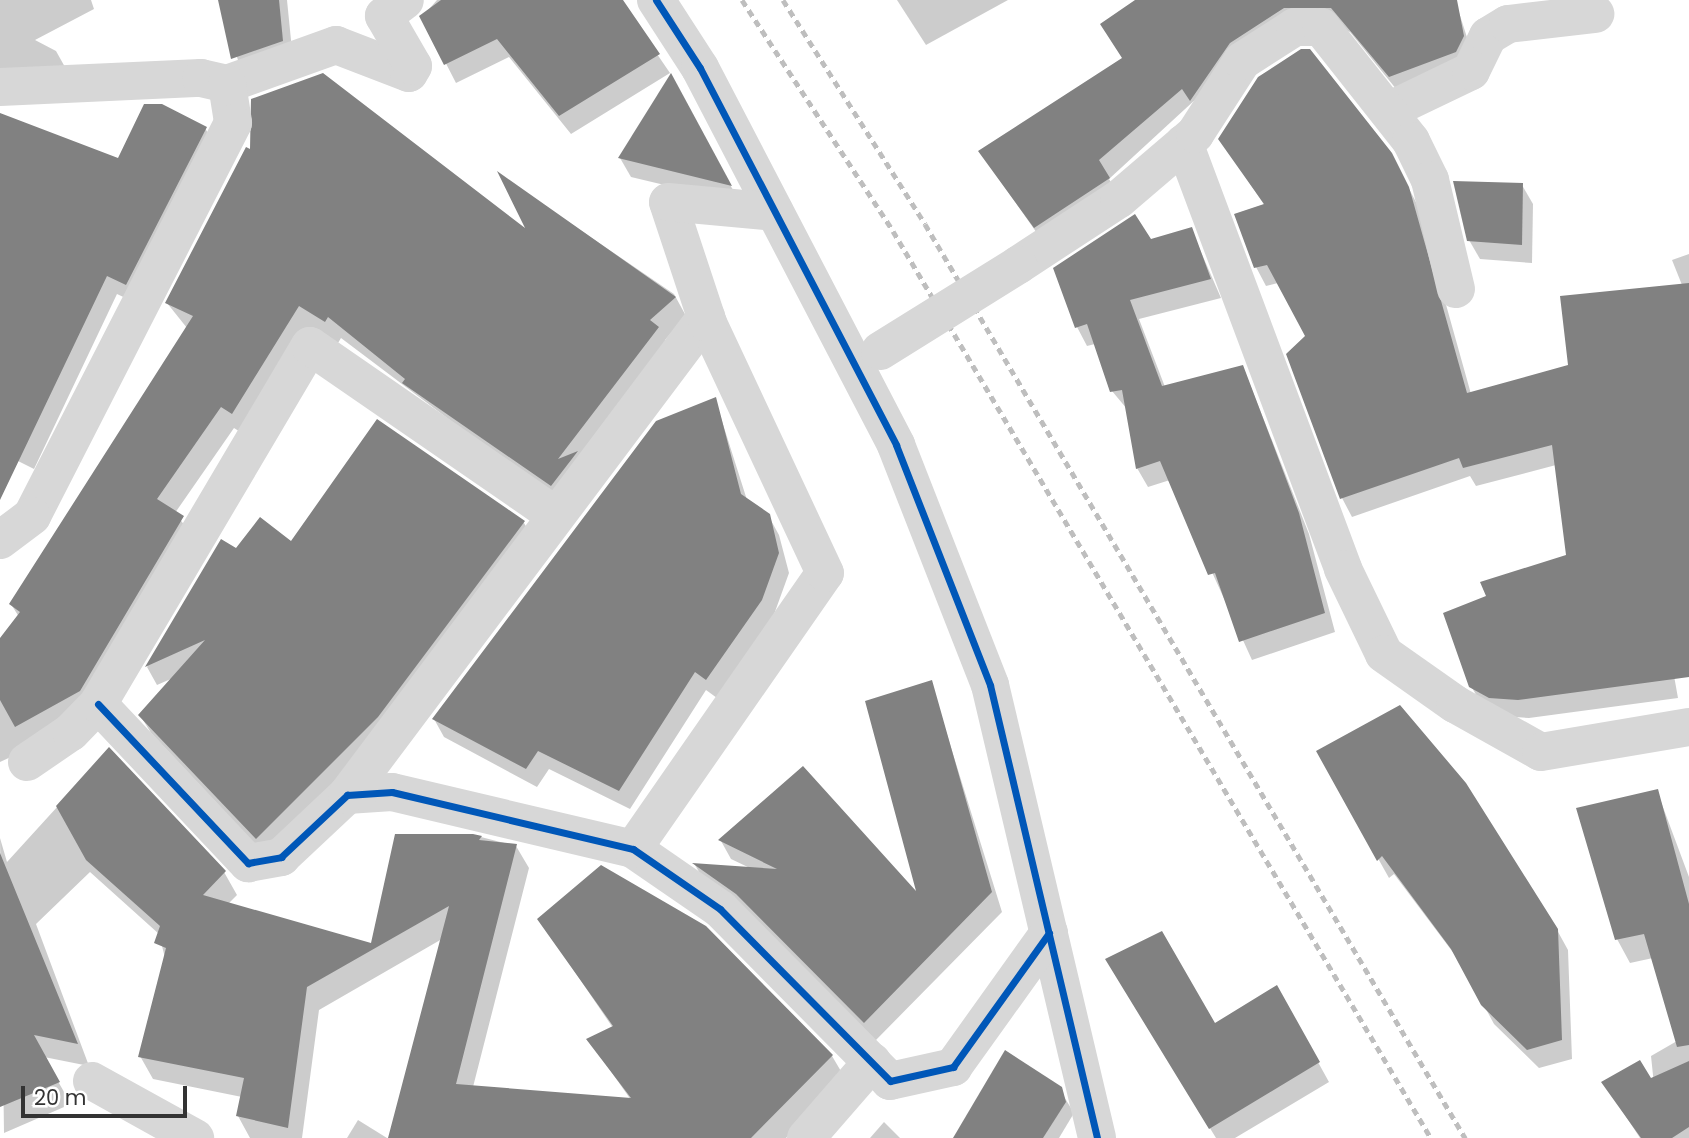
<!DOCTYPE html>
<html>
<head>
<meta charset="utf-8">
<style>
	body { margin:0 }
	#map { position:relative; width:1689px; height:1138px; overflow:hidden; background:#fff; font-family:Poppins,sans-serif }
	div>[style] { position:absolute }
	.shadow>* { inset:0; background:#0003 }
	.building>* { inset:0; background:#818181 }
	.minor>* { height:38px; margin:-19px; padding:0 19px; transform-origin:19px; border-radius:19px; background:#d7d7d7 }
	.rail>* { height:5px; margin-top:-2.5px; transform-origin:0; background:repeating-linear-gradient(90deg,#bebebe 0 7px,transparent 0 12px) }
	.minor-bridge>* { height:38px; margin:-19px; padding:0 19px; transform-origin:19px; border-radius:19px; background:#d7d7d7 }
	.cycleway>* { height:7px; margin:-3.5px; padding:0 3.5px; transform-origin:3.5px; border-radius:3.5px; background:#0057b8 }
	span { translate:-50% -50%; white-space:nowrap; text-align:center; line-height:1.15; -webkit-text-stroke:7px #fff; paint-order:stroke }
	.scale { position:absolute; left:21px; top:1086px; width:166px; height:32px; box-sizing:border-box; border:4px solid #333; border-top:0; padding-left:9px; font-size:21px; line-height:24px; white-space:nowrap; color:#333; -webkit-text-stroke:5px #fff; paint-order:stroke }
</style>
</head>
<body>
<div id="map">
	<div class="shadow">
		<div style="clip-path:polygon(0 0,91px 0,94px 9px,35px 40px,56px 51px,70px 76px,0 99px)"></div>
		<div style="clip-path:polygon(220px 0,287px 0,293px 60px,243px 77px)"></div>
		<div style="clip-path:polygon(437px 0,620px 0,670px 73px,571px 134px,509px 57px,456px 83px,422px 17px)"></div>
		<div style="clip-path:polygon(897px 0,1008px 0,926px 45px)"></div>
		<div style="clip-path:polygon(1138px 0,1292px 0,1297px 6px,1109px 179px,1120px 197px,1046px 246px,980px 152px,1124px 59px)"></div>
		<div style="clip-path:polygon(1317px 0,1455px 0,1473px 56px,1401px 95px,1350px 32px,1329px 24px)"></div>
		<div style="clip-path:polygon(681px 94px,740px 203px,631px 177px,620px 158px)"></div>
		<div style="clip-path:polygon(146px 104px,158px 104px,205px 128px,216px 147px,136px 303px,117px 294px,34px 469px,0 452px,0 115px,119px 160px)"></div>
		<div style="clip-path:polygon(1220px 139px,1391px 154px,1419px 208px,1471px 394px,1570px 366px,1682px 285px,1672px 260px,1689px 254px,1689px 673px,1673px 670px,1678px 698px,1529px 718px,1501px 716px,1482px 705px,1471px 686px,1488px 597px,1568px 556px,1556px 465px,1476px 486px,1470px 476px,1352px 517px,1342px 498px,1307px 337px,1278px 283px,1266px 286px,1256px 267px,1265px 206px)"></div>
		<div style="clip-path:polygon(501px 176px,674px 294px,686px 316px,665px 340px,671px 351px,565px 507px,341px 338px,338px 343px,312px 327px,245px 435px,234px 428px,175px 513px,196px 540px,82px 724px,0 762px,0 641px,19px 617px,11px 604px,187px 328px,167px 303px,530px 234px)"></div>
		<div style="clip-path:polygon(1522px 185px,1533px 204px,1532px 263px,1480px 259px,1469px 240px)"></div>
		<div style="clip-path:polygon(1191px 229px,1221px 298px,1139px 319px,1165px 387px,1243px 367px,1309px 534px,1335px 632px,1252px 660px,1170px 480px,1148px 487px,1137px 468px,1127px 409px,1112px 391px,1095px 344px,1087px 346px,1077px 327px,1150px 241px)"></div>
		<div style="clip-path:polygon(715px 399px,747px 500px,768px 515px,779px 535px,789px 573px,772px 620px,717px 698px,706px 690px,630px 809px,549px 769px,537px 787px,444px 737px,434px 719px)"></div>
		<div style="clip-path:polygon(377px 421px,524px 523px,535px 541px,380px 744px,267px 857px,151px 733px,140px 715px,173px 678px,157px 685px,147px 667px,222px 541px,237px 550px,292px 544px)"></div>
		<div style="clip-path:polygon(931px 683px,1002px 912px,875px 1041px,705px 882px,695px 865px,752px 869px,731px 859px,721px 841px,920px 897px)"></div>
		<div style="clip-path:polygon(109px 750px,224px 872px,237px 895px,228px 904px,373px 945px,481px 837px,516px 846px,529px 868px,473px 1087px,631px 1100px,589px 1040px,613px 1028px,539px 919px,832px 1056px,845px 1078px,786px 1138px,390px 1138px,442px 939px,319px 1010px,302px 1138px,250px 1138px,238px 1116px,242px 1097px,153px 1079px,140px 1056px,165px 958px,159px 934px,90px 872px,36px 924px,89px 1066px,44px 1057px,71px 1104px,4px 1133px,0 838px,7px 862px)"></div>
		<div style="clip-path:polygon(1318px 751px,1557px 930px,1568px 950px,1572px 1059px,1539px 1068px,1494px 1024px,1461px 963px,1394px 874px,1389px 878px)"></div>
		<div style="clip-path:polygon(1657px 791px,1689px 877px,1689px 1138px,1640px 1138px,1604px 1083px,1654px 1085px,1651px 1056px,1677px 1041px,1653px 958px,1630px 963px,1617px 939px)"></div>
		<div style="clip-path:polygon(1118px 978px,1215px 1026px,1277px 988px,1329px 1082px,1235px 1138px,1216px 1138px)"></div>
		<div style="clip-path:polygon(1063px 1095px,1074px 1113px,1059px 1138px,956px 1138px)"></div>
		<div style="clip-path:polygon(358px 1120px,387px 1138px,347px 1138px)"></div>
		<div style="clip-path:polygon(884px 1122px,900px 1138px,870px 1138px)"></div>
	</div>
	<div class="building">
		<div style="clip-path:polygon(218px 0,279px 0,283px 41px,231px 59px)"></div>
		<div style="clip-path:polygon(441px 0,623px 0,660px 54px,559px 116px,497px 39px,444px 65px,419px 16px)"></div>
		<div style="clip-path:polygon(1135px 0,1457px 0,1464px 36px,1456px 52px,1389px 77px,1331px 8px,1284px 8px,1230px 43px,1190px 101px,1182px 89px,1099px 160px,1110px 178px,1034px 228px,978px 151px,1122px 58px,1100px 24px)"></div>
		<div style="clip-path:polygon(1301px 49px,1310px 49px,1392px 153px,1409px 187px,1467px 393px,1568px 365px,1560px 296px,1689px 283px,1689px 677px,1518px 700px,1489px 698px,1469px 687px,1443px 613px,1486px 596px,1480px 582px,1566px 555px,1552px 445px,1463px 468px,1459px 458px,1340px 499px,1286px 354px,1305px 336px,1267px 265px,1254px 268px,1234px 214px,1264px 204px,1218px 139px,1258px 77px)"></div>
		<div style="clip-path:polygon(323px 73px,525px 228px,497px 171px,676px 297px,650px 320px,659px 327px,558px 459px,578px 451px,551px 486px,402px 383px,405px 379px,328px 317px,325px 322px,299px 306px,232px 414px,221px 407px,157px 499px,184px 516px,80px 691px,15px 727px,0 700px,0 638px,20px 612px,9px 604px,193px 316px,165px 303px,246px 147px,250px 149px,251px 99px)"></div>
		<div style="clip-path:polygon(671px 73px,732px 186px,618px 158px)"></div>
		<div style="clip-path:polygon(144px 104px,162px 104px,207px 127px,126px 285px,107px 276px,0 500px,0 113px,118px 158px)"></div>
		<div style="clip-path:polygon(1453px 181px,1523px 183px,1522px 245px,1467px 241px)"></div>
		<div style="clip-path:polygon(1135px 214px,1151px 239px,1192px 227px,1211px 279px,1130px 300px,1162px 386px,1243px 365px,1299px 513px,1325px 613px,1239px 642px,1215px 573px,1208px 575px,1160px 461px,1136px 469px,1122px 390px,1110px 392px,1087px 324px,1075px 328px,1053px 268px)"></div>
		<div style="clip-path:polygon(716px 397px,741px 494px,770px 514px,779px 553px,762px 600px,706px 680px,695px 672px,619px 791px,538px 751px,526px 769px,432px 719px,656px 421px)"></div>
		<div style="clip-path:polygon(377px 419px,525px 521px,378px 717px,256px 839px,138px 715px,205px 640px,145px 667px,221px 539px,236px 548px,260px 517px,291px 541px)"></div>
		<div style="clip-path:polygon(932px 680px,992px 892px,864px 1023px,736px 894px,692px 863px,777px 869px,718px 840px,803px 766px,916px 891px,865px 701px)"></div>
		<div style="clip-path:polygon(1400px 705px,1466px 783px,1558px 929px,1562px 1040px,1527px 1050px,1481px 1005px,1451px 949px,1382px 856px,1377px 861px,1316px 751px)"></div>
		<div style="clip-path:polygon(109px 747px,226px 871px,203px 895px,371px 943px,395px 834px,473px 834px,482px 836px,479px 840px,517px 844px,456px 1084px,631px 1098px,586px 1039px,613px 1026px,537px 919px,601px 865px,706px 926px,833px 1055px,751px 1138px,388px 1138px,449px 906px,307px 987px,288px 1128px,236px 1116px,244px 1078px,138px 1057px,166px 948px,154px 943px,160px 926px,86px 860px,56px 806px)"></div>
		<div style="clip-path:polygon(1658px 789px,1689px 904px,1689px 1045px,1677px 1047px,1644px 934px,1615px 940px,1576px 808px)"></div>
		<div style="clip-path:polygon(0 853px,78px 1044px,34px 1035px,60px 1082px,0 1107px)"></div>
		<div style="clip-path:polygon(1162px 931px,1215px 1023px,1277px 985px,1320px 1062px,1209px 1129px,1105px 959px)"></div>
		<div style="clip-path:polygon(1005px 1050px,1062px 1087px,1066px 1102px,1043px 1138px,953px 1138px)"></div>
		<div style="clip-path:polygon(1640px 1060px,1651px 1078px,1689px 1061px,1689px 1127px,1672px 1138px,1641px 1138px,1601px 1082px)"></div>
	</div>
	<div class="minor">
		<div style="left:656px;top:0;width:81px;rotate:57.1deg"></div>
		<div style="left:700px;top:68px;width:425px;rotate:62.5deg"></div>
		<div style="left:896px;top:445px;width:258px;rotate:68.6deg"></div>
		<div style="left:990px;top:685px;width:465px;rotate:76.7deg"></div>
		<div style="left:227px;top:84px;width:116px;rotate:-19.7deg"></div>
		<div style="left:336px;top:45px;width:78px;rotate:21deg"></div>
		<div style="left:409px;top:73px;width:8px;rotate:-60deg"></div>
		<div style="left:413px;top:66px;width:58px;rotate:-120.1deg"></div>
		<div style="left:384px;top:16px;width:26px;rotate:-37deg"></div>
		<div style="left:0;top:87px;width:201px;rotate:-2.6deg"></div>
		<div style="left:201px;top:78px;width:27px;rotate:13deg"></div>
		<div style="left:227px;top:84px;width:39px;rotate:81deg"></div>
		<div style="left:233px;top:123px;width:441px;rotate:117.1deg"></div>
		<div style="left:32px;top:516px;width:40px;rotate:143deg"></div>
		<div style="left:1388px;top:111px;width:92px;rotate:-25.7deg"></div>
		<div style="left:1471px;top:71px;width:39px;rotate:-64deg"></div>
		<div style="left:1488px;top:36px;width:23px;rotate:-31deg"></div>
		<div style="left:1508px;top:24px;width:88px;rotate:-6.6deg"></div>
		<div style="left:1184px;top:143px;width:455px;rotate:69.5deg"></div>
		<div style="left:1343px;top:569px;width:94px;rotate:64.2deg"></div>
		<div style="left:1384px;top:654px;width:87px;rotate:35.2deg"></div>
		<div style="left:1455px;top:704px;width:98px;rotate:29.2deg"></div>
		<div style="left:1541px;top:752px;width:150px;rotate:-9.6deg"></div>
		<div style="left:1018px;top:265px;width:121px;rotate:-33.2deg"></div>
		<div style="left:1119px;top:199px;width:100px;rotate:-40.5deg"></div>
		<div style="left:1195px;top:134px;width:87px;rotate:-57.2deg"></div>
		<div style="left:1242px;top:61px;width:63px;rotate:-32.7deg"></div>
		<div style="left:1295px;top:27px;width:26px"></div>
		<div style="left:1321px;top:27px;width:145px;rotate:51.7deg"></div>
		<div style="left:1411px;top:141px;width:43px;rotate:64deg"></div>
		<div style="left:1430px;top:180px;width:112px;rotate:76.6deg"></div>
		<div style="left:98px;top:704px;width:219px;rotate:46.7deg"></div>
		<div style="left:248px;top:863px;width:34px;rotate:-10deg"></div>
		<div style="left:281px;top:857px;width:91px;rotate:-43.2deg"></div>
		<div style="left:347px;top:795px;width:45px;rotate:-3.8deg"></div>
		<div style="left:392px;top:792px;width:248px;rotate:13.3deg"></div>
		<div style="left:633px;top:849px;width:106px;rotate:34.6deg"></div>
		<div style="left:720px;top:909px;width:242px;rotate:45.3deg"></div>
		<div style="left:890px;top:1081px;width:65px;rotate:-12.5deg"></div>
		<div style="left:953px;top:1067px;width:165px;rotate:-54.4deg"></div>
		<div style="left:27px;top:762px;width:53px;rotate:-34.3deg"></div>
		<div style="left:71px;top:732px;width:39px;rotate:-46deg"></div>
		<div style="left:98px;top:704px;width:416px;rotate:-59.4deg"></div>
		<div style="left:310px;top:346px;width:299px;rotate:34.6deg"></div>
		<div style="left:347px;top:795px;width:598px;rotate:-53.09deg"></div>
		<div style="left:633px;top:849px;width:336px;rotate:-55.2deg"></div>
		<div style="left:825px;top:573px;width:276px;rotate:-115.1deg"></div>
		<div style="left:708px;top:323px;width:127px;rotate:-108.3deg"></div>
		<div style="left:668px;top:202px;width:107px;rotate:5.3deg"></div>
		<div style="left:92px;top:1081px;width:118px;rotate:29deg"></div>
		<div style="left:806px;top:1138px;width:101px;rotate:-49deg"></div>
	</div>
	<div class="rail">
		<div style="left:742px;top:0;width:276px;rotate:56.8deg"></div>
		<div style="left:893px;top:231px;width:1055px;rotate:59.33deg"></div>
		<div style="left:783px;top:0;width:265px;rotate:57.6deg"></div>
		<div style="left:925px;top:224px;width:1062px;rotate:59.42deg"></div>
	</div>
	<div class="minor-bridge">
		<div style="left:880px;top:351px;width:163px;rotate:-31.9deg"></div>
	</div>
	<div class="cycleway">
		<div style="left:656px;top:0;width:81px;rotate:57.1deg"></div>
		<div style="left:700px;top:68px;width:425px;rotate:62.5deg"></div>
		<div style="left:896px;top:445px;width:258px;rotate:68.6deg"></div>
		<div style="left:990px;top:685px;width:465px;rotate:76.7deg"></div>
		<div style="left:98px;top:704px;width:219px;rotate:46.7deg"></div>
		<div style="left:248px;top:863px;width:34px;rotate:-10deg"></div>
		<div style="left:281px;top:857px;width:91px;rotate:-43.2deg"></div>
		<div style="left:347px;top:795px;width:45px;rotate:-3.8deg"></div>
		<div style="left:392px;top:792px;width:248px;rotate:13.3deg"></div>
		<div style="left:633px;top:849px;width:106px;rotate:34.6deg"></div>
		<div style="left:720px;top:909px;width:242px;rotate:45.3deg"></div>
		<div style="left:890px;top:1081px;width:65px;rotate:-12.5deg"></div>
		<div style="left:953px;top:1067px;width:165px;rotate:-54.4deg"></div>
	</div>
	<div class="scale">20 m</div>
</div>
</body>
</html>
